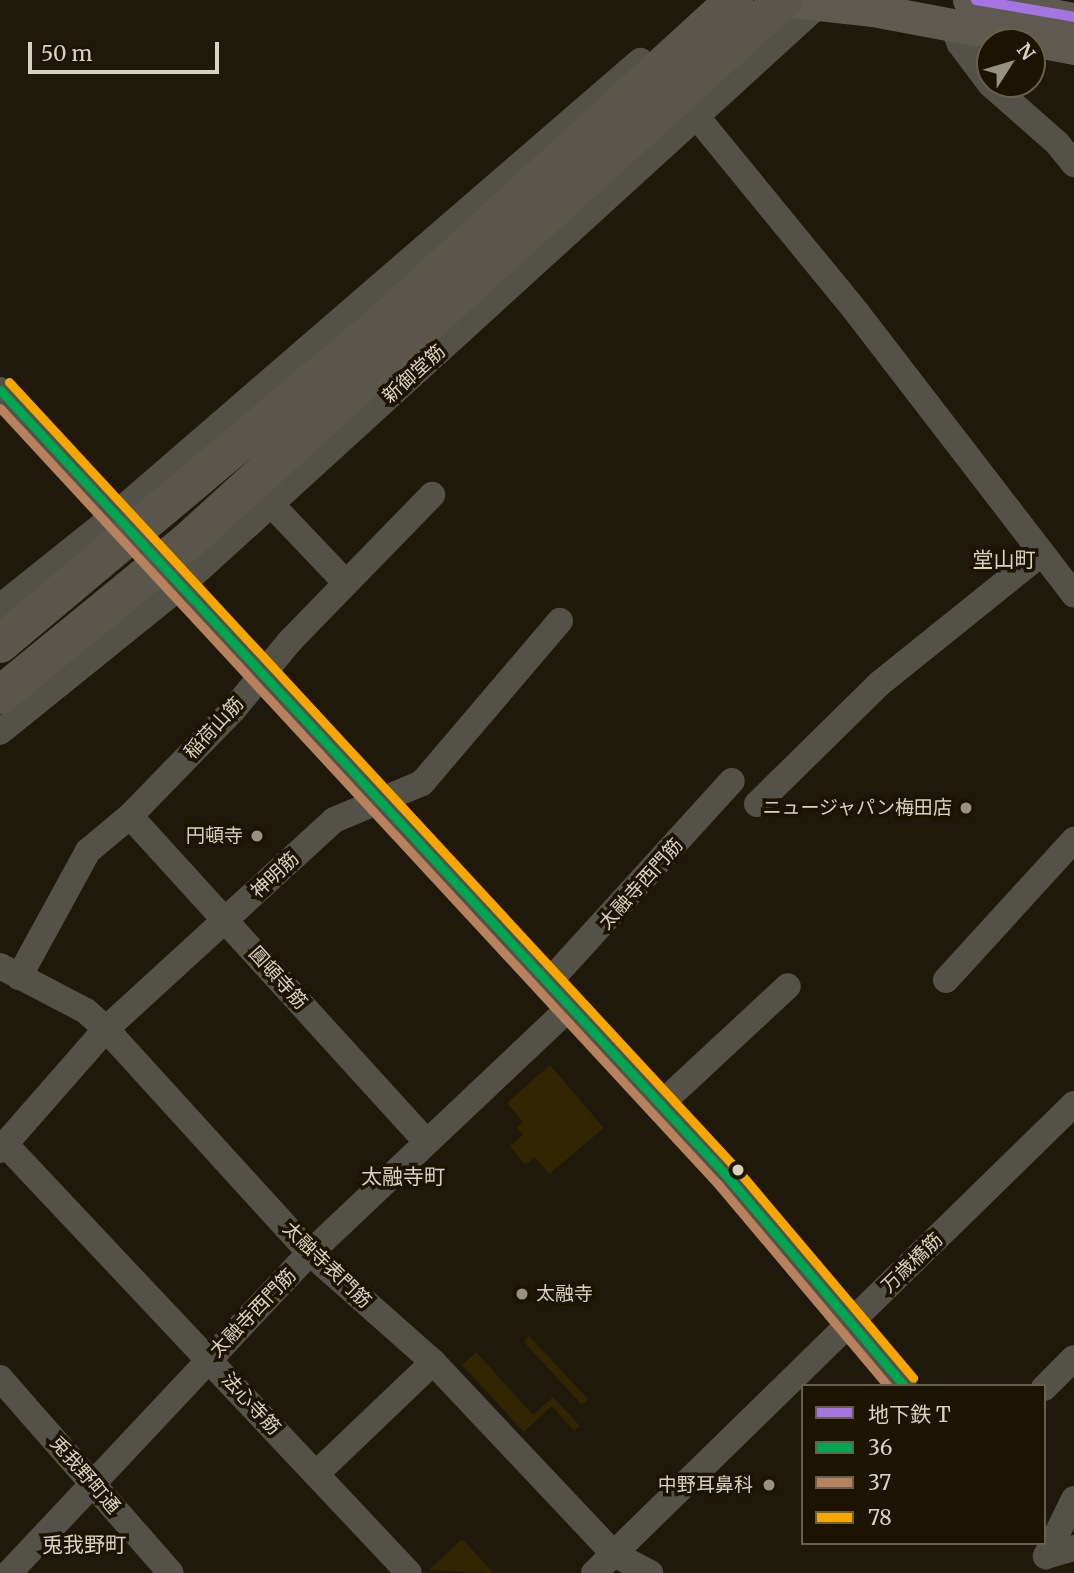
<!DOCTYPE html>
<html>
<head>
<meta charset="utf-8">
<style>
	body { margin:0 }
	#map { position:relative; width:1074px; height:1573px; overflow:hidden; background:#1e190b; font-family:Merriweather,"Noto Sans JP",serif }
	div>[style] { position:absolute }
	.green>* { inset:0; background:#312601 }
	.minor>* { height:26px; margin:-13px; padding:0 13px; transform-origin:13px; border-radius:13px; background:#545149 }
	.major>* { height:33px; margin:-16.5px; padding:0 16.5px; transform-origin:16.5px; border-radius:16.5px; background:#5f5a4f }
	.highway>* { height:38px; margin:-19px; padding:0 19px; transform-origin:19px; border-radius:19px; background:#5a564b }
	.bus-1>* { height:9px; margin:-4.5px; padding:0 4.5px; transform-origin:4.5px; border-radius:4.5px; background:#00a651 }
	.bus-2>* { height:9px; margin:-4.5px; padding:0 4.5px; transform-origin:4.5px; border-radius:4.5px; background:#b6815c }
	.bus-3>* { height:9px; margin:-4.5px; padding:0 4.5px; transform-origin:4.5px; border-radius:4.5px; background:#f7a600 }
	.metro-1>* { height:10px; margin:-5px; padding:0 5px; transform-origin:5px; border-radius:5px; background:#a475e0 }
	.dots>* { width:19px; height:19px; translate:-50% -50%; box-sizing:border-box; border:4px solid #1d1400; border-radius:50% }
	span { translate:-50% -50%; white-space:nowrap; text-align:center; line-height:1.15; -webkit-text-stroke:7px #1d1400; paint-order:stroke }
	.street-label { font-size:19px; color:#d8d2c3 }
	.poi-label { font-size:19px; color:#d8d2c3 }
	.right { translate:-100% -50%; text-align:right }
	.left { translate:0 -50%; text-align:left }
	.neighbourhood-label { font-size:21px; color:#d8d2c3 }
	.legend { position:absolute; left:801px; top:1384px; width:245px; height:161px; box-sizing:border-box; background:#1d1400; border:2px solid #68604e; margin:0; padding:9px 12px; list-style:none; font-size:21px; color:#d8d2c3 }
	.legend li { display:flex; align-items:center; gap:14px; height:35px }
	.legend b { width:35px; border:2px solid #68604e }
	.north { position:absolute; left:976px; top:28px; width:70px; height:70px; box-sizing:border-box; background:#1d1400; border:2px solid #68604e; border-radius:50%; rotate:53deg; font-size:19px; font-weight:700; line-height:28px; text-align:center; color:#d8d2c3 }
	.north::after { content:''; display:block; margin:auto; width:24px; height:32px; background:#979183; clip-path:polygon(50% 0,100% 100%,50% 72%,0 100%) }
	.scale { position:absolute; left:28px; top:42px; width:191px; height:32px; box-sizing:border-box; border:4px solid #d8d2c3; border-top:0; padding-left:9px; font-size:21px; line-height:24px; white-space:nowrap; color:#d8d2c3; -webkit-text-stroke:5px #1d1400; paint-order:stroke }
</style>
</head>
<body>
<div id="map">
	<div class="green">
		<div style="clip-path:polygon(550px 1065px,604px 1128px,549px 1174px,535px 1157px,525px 1165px,510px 1146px,523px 1135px,517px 1127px,523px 1122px,507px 1103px)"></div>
		<div style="clip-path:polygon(529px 1336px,588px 1399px,582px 1405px,524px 1342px)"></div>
		<div style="clip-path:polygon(476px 1352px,533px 1415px,553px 1397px,580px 1426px,574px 1431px,552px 1406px,524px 1432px,462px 1365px)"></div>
		<div style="clip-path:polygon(462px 1539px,494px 1573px,429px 1570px)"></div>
	</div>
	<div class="minor">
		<div style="left:953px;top:26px;width:19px;rotate:69deg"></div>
		<div style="left:960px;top:44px;width:50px;rotate:53.1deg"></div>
		<div style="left:990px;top:84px;width:89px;rotate:41.4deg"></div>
		<div style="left:1057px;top:143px;width:27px;rotate:51deg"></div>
		<div style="left:697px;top:117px;width:254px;rotate:50.7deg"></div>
		<div style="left:858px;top:314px;width:354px;rotate:52.4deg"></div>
		<div style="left:0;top:390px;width:1069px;rotate:47.24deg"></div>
		<div style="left:726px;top:1175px;width:276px;rotate:49.8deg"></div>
		<div style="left:271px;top:504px;width:109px;rotate:46.5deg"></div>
		<div style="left:0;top:607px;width:149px;rotate:-38.7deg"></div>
		<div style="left:116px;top:514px;width:693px;rotate:-40.84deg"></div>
		<div style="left:0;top:732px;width:231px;rotate:-38.9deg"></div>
		<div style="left:180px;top:587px;width:871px;rotate:-42.35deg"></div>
		<div style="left:757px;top:804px;width:171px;rotate:-44.5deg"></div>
		<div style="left:879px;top:684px;width:209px;rotate:-38.8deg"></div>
		<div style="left:130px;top:816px;width:440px;rotate:47.7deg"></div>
		<div style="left:0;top:966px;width:97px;rotate:27.6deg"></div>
		<div style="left:86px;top:1011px;width:27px;rotate:42deg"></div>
		<div style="left:106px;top:1029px;width:303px;rotate:47.7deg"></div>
		<div style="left:310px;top:1253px;width:164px;rotate:41.5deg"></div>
		<div style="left:433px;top:1362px;width:264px;rotate:46.7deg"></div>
		<div style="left:614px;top:1554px;width:41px;rotate:27.8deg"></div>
		<div style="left:19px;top:977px;width:144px;rotate:-61.3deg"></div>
		<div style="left:88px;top:851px;width:55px;rotate:-39.8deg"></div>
		<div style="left:130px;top:816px;width:149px;rotate:-45.8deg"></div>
		<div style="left:234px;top:709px;width:88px;rotate:-50.5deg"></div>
		<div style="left:290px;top:641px;width:204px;rotate:-45.8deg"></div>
		<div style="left:946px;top:980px;width:190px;rotate:-47.6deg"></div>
		<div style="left:548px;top:983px;width:273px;rotate:-47.7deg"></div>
		<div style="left:661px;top:1104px;width:173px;rotate:-42.9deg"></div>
		<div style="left:5px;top:1144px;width:589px;rotate:46.72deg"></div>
		<div style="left:0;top:1150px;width:161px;rotate:-48.8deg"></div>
		<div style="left:106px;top:1029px;width:309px;rotate:-42.5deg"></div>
		<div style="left:334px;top:820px;width:95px;rotate:-22.8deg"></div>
		<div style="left:422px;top:783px;width:213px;rotate:-49.6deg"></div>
		<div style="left:0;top:1378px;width:259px;rotate:48.8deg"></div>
		<div style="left:1044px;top:1388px;width:42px;rotate:-45deg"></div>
		<div style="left:316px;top:1474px;width:162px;rotate:-43.7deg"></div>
		<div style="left:1074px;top:1499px;width:64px;rotate:116.2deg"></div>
		<div style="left:1046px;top:1556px;width:29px;rotate:-16deg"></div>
		<div style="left:9px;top:1573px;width:439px;rotate:-46.8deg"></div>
		<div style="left:310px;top:1253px;width:358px;rotate:-43.4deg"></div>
		<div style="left:594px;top:1573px;width:671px;rotate:-44.34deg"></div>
	</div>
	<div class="major">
		<div style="left:782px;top:0;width:92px;rotate:6.3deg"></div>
		<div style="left:873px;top:10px;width:205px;rotate:10.7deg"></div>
		<div style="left:969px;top:0;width:107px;rotate:10.3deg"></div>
	</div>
	<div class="highway">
		<div style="left:0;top:644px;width:499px;rotate:-40deg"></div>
		<div style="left:382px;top:323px;width:478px;rotate:-42.5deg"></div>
		<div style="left:0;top:695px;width:242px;rotate:-39.3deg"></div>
		<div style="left:187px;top:542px;width:806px;rotate:-42.28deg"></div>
	</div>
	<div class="bus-1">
		<div style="left:0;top:390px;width:1069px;rotate:47.24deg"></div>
		<div style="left:726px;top:1175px;width:276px;rotate:49.8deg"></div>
	</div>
	<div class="bus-2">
		<div style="left:0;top:408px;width:1056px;rotate:47.23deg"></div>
		<div style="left:717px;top:1183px;width:265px;rotate:49.9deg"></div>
	</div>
	<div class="bus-3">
		<div style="left:9px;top:382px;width:1069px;rotate:47.24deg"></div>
		<div style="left:735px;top:1167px;width:276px;rotate:49.8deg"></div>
	</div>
	<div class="metro-1">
		<div style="left:976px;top:0;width:99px;rotate:9.8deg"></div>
	</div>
	<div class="dots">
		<div style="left:966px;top:808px;background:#979183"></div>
		<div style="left:257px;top:836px;background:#979183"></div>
		<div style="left:738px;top:1170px;background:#d8d2c3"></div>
		<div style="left:522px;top:1294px;background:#979183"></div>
		<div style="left:769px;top:1485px;background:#979183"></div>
	</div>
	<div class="street-label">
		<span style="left:414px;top:374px;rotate:-42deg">新御堂筋</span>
		<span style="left:214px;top:728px;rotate:-47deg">稲荷山筋</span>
		<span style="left:275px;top:875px;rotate:-43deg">神明筋</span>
		<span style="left:641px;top:884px;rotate:-48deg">太融寺西門筋</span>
		<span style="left:278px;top:978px;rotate:48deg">圓頓寺筋</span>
		<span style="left:912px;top:1263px;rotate:-44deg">万歳橋筋</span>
		<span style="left:327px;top:1265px;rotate:44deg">太融寺表門筋</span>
		<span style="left:253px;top:1313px;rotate:-46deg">太融寺西門筋</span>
		<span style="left:251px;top:1404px;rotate:47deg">法心寺筋</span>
		<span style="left:85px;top:1475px;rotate:49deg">兎我野町通</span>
	</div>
	<div class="poi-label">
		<span class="right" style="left:952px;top:808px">ニュージャパン梅田店</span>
		<span class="right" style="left:243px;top:836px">円頓寺</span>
		<span class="left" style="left:536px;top:1294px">太融寺</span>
		<span class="right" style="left:753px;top:1485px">中野耳鼻科</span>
	</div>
	<div class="neighbourhood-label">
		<span style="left:1004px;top:560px">堂山町</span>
		<span style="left:403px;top:1177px">太融寺町</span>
		<span style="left:84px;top:1545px">兎我野町</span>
	</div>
	<ul class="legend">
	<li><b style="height:9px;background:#a475e0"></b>地下鉄 T</li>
	<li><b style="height:9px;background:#00a651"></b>36</li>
	<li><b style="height:9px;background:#b6815c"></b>37</li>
	<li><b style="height:9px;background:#f7a600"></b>78</li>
	</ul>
	<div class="north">N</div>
	<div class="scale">50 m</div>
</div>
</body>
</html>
